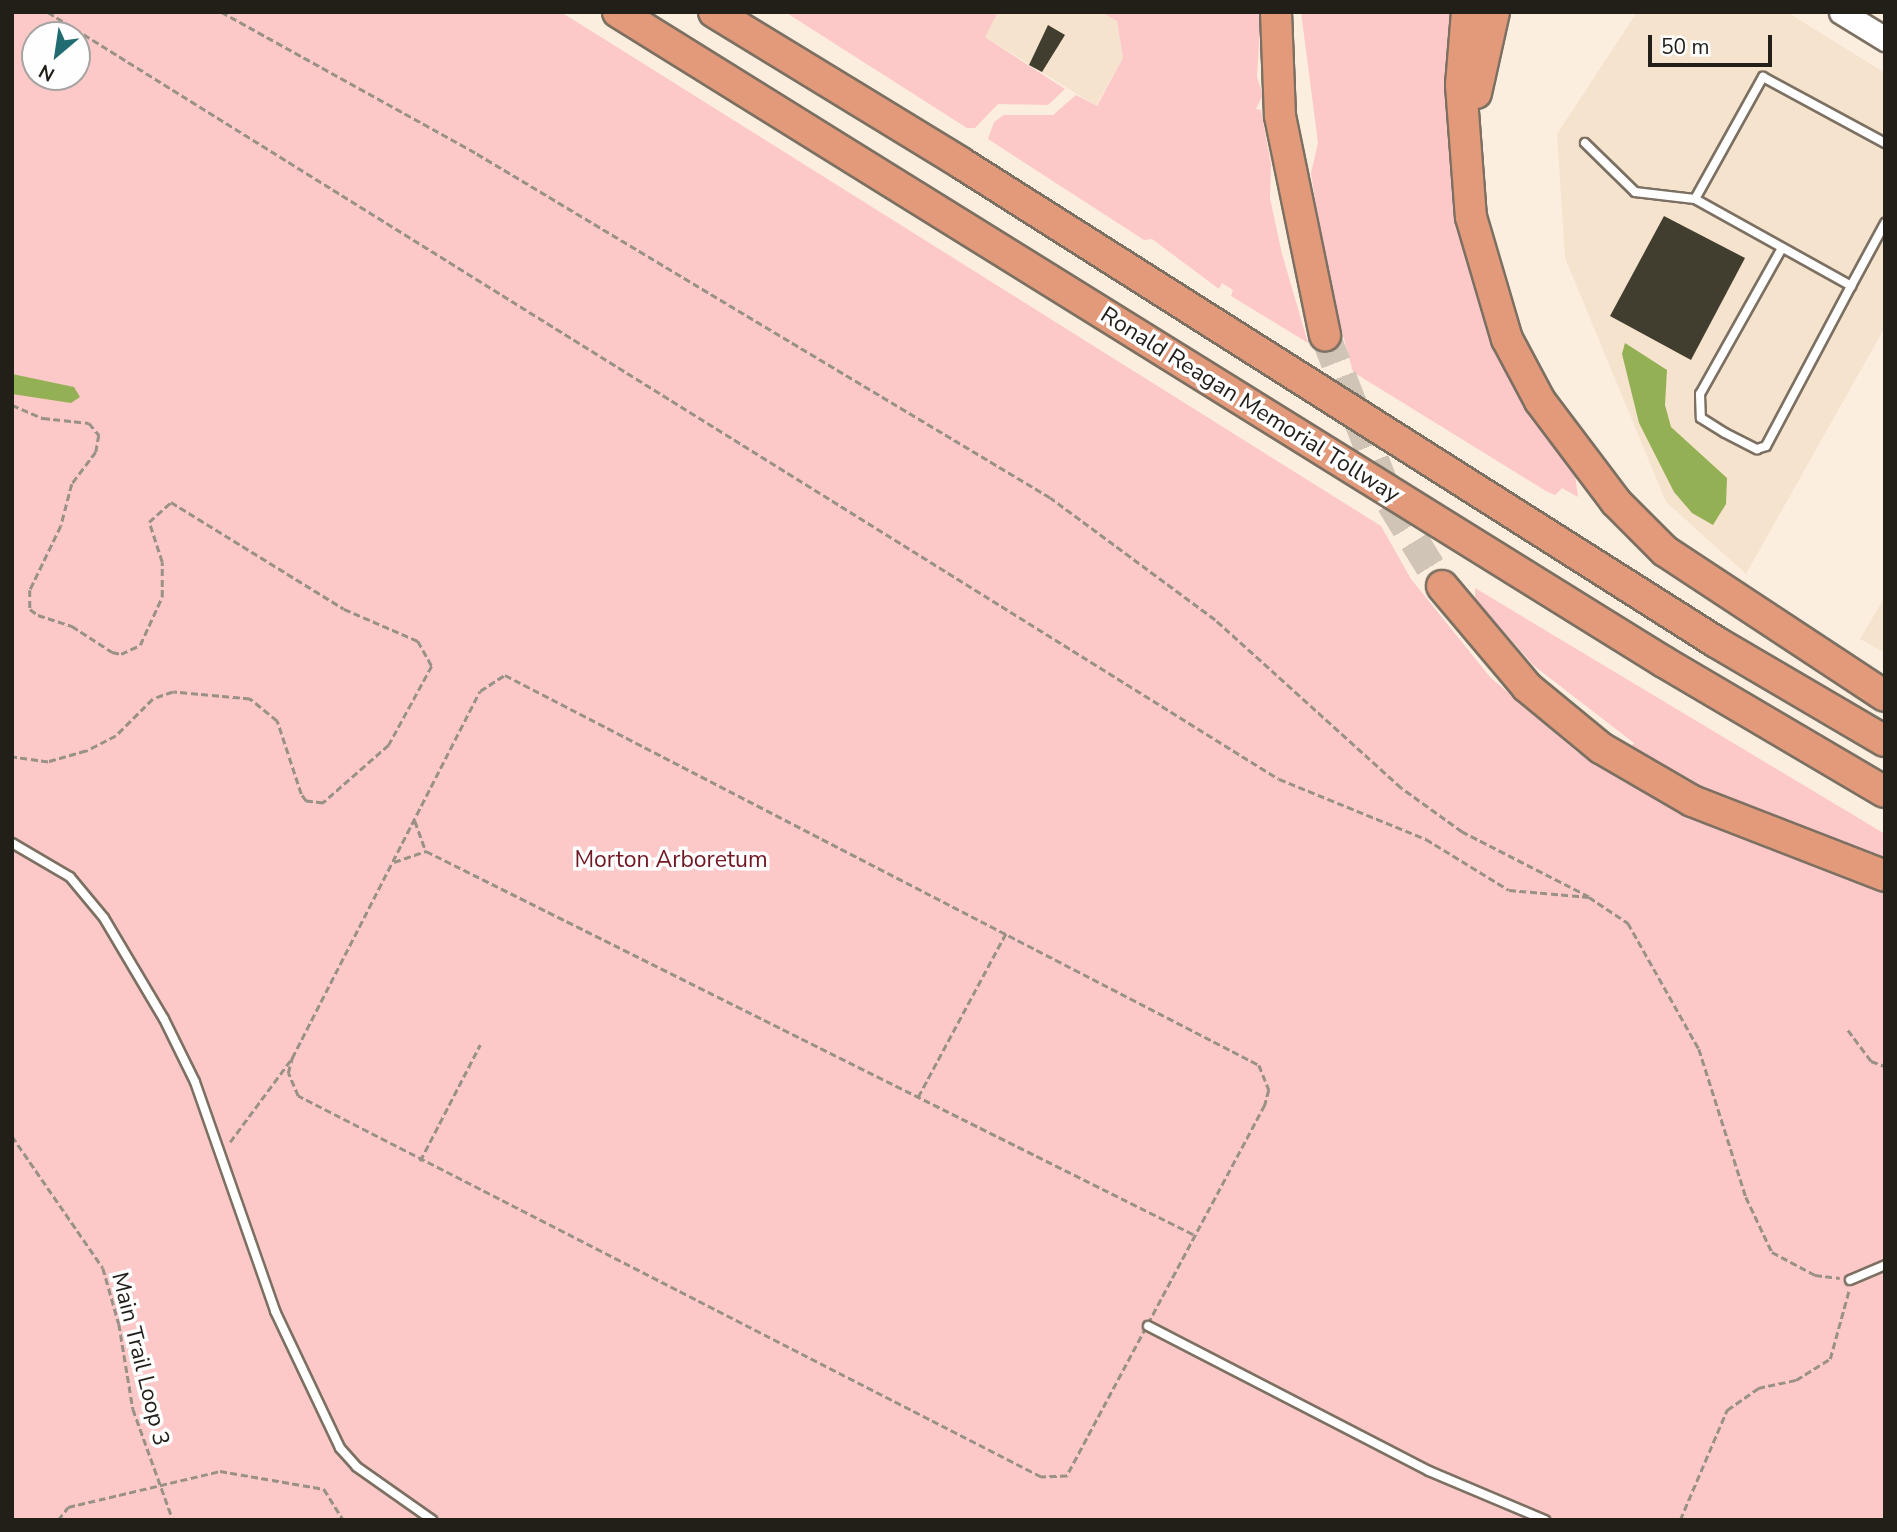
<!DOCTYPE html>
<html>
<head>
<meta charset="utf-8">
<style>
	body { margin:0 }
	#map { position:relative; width:1897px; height:1532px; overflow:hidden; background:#fceedf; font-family:"Nunito Sans",sans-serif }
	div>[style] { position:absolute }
	.built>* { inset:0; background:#f5e3cd }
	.green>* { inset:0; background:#fcc8c8 }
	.water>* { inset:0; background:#94b054 }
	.building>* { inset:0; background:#423e2f }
	.motorway-tunnel>* { height:30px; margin-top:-15px; transform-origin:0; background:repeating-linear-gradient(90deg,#d0c4b7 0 30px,transparent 0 45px) }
	.path>* { height:2.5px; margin-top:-1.25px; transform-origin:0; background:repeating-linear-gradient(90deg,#9a9186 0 7px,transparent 0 10.5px) }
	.roads { filter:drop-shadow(2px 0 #7c7062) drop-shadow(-2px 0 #7c7062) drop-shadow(0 2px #7c7062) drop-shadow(0 -2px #7c7062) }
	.service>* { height:8px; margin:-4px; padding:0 4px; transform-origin:4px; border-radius:4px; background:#fff }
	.secondary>* { height:23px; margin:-11.5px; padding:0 11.5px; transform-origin:11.5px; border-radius:11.5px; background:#fff }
	.motorway>* { height:30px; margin:-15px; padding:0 15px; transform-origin:15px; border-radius:15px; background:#e39a7a }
	span { translate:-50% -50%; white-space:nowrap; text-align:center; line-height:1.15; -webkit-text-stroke:7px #fefefe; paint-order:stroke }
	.street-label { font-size:23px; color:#221e18 }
	.park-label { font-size:23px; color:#711724 }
	.frame { position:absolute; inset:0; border:14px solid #221e18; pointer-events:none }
	.north { position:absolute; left:21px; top:21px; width:70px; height:70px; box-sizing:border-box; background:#fefefe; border:2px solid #a6a4a2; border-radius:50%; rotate:209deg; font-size:19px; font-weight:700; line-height:28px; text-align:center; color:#221e18 }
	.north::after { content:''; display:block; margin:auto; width:24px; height:32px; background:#206c71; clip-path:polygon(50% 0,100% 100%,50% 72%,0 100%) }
	.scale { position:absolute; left:1648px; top:35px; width:124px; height:32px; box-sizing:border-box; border:4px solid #221e18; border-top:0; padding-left:9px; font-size:21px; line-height:24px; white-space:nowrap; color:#221e18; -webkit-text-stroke:5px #fefefe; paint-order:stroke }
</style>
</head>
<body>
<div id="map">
	<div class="built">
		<div style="clip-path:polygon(998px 12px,1101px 12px,1117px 21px,1123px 58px,1096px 106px,984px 36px)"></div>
		<div style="clip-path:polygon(1637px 12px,1787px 12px,1885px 73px,1885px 327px,1746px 574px,1666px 502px,1565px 258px,1557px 134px)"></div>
		<div style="clip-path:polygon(1885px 596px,1885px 653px,1860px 639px)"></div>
	</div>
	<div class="green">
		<div style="clip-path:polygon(evenodd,12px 12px,561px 12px,1381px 526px,1411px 579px,1490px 677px,1577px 752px,1690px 816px,1885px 888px,1885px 1520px,12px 1520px,12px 12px,35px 35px,77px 35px,77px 77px,35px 77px,35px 35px)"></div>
		<div style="clip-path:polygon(785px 12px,998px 12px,985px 37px,1065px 89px,1048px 105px,998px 104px,975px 128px,967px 128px)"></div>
		<div style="clip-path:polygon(1101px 12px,1261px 12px,1257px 77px,1263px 95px,1256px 109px,1261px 110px,1271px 164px,1270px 198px,1282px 254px,1308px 343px,1231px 296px,1233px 290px,1222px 283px,1219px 289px,1152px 239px,1144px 240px,988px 139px,994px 122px,1004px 115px,1053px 115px,1076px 95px,1097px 106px,1123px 58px,1117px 21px)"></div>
		<div style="clip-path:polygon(1301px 12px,1461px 12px,1459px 185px,1575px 475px,1578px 497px,1562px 488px,1555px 495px,1546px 491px,1353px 372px,1327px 277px,1311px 173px,1318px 143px)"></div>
		<div style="clip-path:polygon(1475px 588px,1885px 834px,1885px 860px,1761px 817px,1624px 755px,1634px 743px,1533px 665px,1475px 599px)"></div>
	</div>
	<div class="water">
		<div style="clip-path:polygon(1625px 343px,1667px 370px,1665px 405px,1671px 427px,1727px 478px,1726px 504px,1713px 525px,1692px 513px,1674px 492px,1639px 423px,1622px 354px)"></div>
		<div style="clip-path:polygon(12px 374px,74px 387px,80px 397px,71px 403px,12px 394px)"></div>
	</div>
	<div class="building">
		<div style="clip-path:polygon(1048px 25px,1065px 35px,1042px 72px,1029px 65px)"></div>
		<div style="clip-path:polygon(1664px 216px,1745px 258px,1691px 360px,1610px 316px)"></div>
	</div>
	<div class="motorway-tunnel">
		<div style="left:1325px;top:335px;width:180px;rotate:68.6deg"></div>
		<div style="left:1391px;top:503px;width:97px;rotate:58.4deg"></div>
	</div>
	<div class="path">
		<div style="left:48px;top:12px;width:1450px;rotate:31.93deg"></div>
		<div style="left:1279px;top:779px;width:159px;rotate:22.2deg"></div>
		<div style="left:1426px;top:839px;width:97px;rotate:31.6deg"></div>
		<div style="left:1509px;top:890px;width:80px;rotate:5deg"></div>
		<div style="left:1589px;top:897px;width:143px;rotate:-152.9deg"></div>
		<div style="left:1462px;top:832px;width:75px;rotate:-144.2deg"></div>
		<div style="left:1401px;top:788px;width:251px;rotate:-137.9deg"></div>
		<div style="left:1215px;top:620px;width:205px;rotate:-143.5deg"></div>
		<div style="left:1050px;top:498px;width:671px;rotate:-149.04deg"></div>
		<div style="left:475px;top:153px;width:291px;rotate:-151deg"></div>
		<div style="left:12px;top:405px;width:34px;rotate:23deg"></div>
		<div style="left:43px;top:418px;width:46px;rotate:6.2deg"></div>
		<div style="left:89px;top:423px;width:16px;rotate:50deg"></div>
		<div style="left:99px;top:435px;width:17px;rotate:100deg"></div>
		<div style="left:96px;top:452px;width:40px;rotate:127deg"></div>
		<div style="left:72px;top:484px;width:43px;rotate:104.7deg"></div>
		<div style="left:61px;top:526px;width:71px;rotate:115.8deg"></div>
		<div style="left:30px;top:590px;width:19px;rotate:90deg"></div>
		<div style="left:30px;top:609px;width:10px;rotate:37deg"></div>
		<div style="left:38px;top:615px;width:36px;rotate:18deg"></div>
		<div style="left:72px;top:626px;width:48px;rotate:33deg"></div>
		<div style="left:112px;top:652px;width:9px;rotate:13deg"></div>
		<div style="left:121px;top:654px;width:21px;rotate:-25deg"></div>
		<div style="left:140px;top:645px;width:53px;rotate:-65.4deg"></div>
		<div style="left:162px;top:597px;width:35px;rotate:-90deg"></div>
		<div style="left:162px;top:562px;width:42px;rotate:-108deg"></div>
		<div style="left:149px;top:522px;width:30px;rotate:-42deg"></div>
		<div style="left:171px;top:502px;width:203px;rotate:31.7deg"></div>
		<div style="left:344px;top:609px;width:81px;rotate:23.4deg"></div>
		<div style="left:418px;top:641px;width:29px;rotate:61deg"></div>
		<div style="left:432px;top:666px;width:90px;rotate:118.6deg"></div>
		<div style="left:389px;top:745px;width:88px;rotate:138.7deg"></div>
		<div style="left:323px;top:803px;width:17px;rotate:-173deg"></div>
		<div style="left:306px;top:801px;width:9px;rotate:-126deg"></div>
		<div style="left:301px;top:794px;width:77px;rotate:-108.2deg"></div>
		<div style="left:277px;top:721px;width:35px;rotate:-141deg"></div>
		<div style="left:250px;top:699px;width:77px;rotate:-174.8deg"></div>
		<div style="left:173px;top:692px;width:21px;rotate:161deg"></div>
		<div style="left:153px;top:699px;width:52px;rotate:135deg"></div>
		<div style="left:116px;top:736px;width:34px;rotate:153deg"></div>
		<div style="left:86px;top:751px;width:40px;rotate:164deg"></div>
		<div style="left:48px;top:762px;width:36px;rotate:-172deg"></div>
		<div style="left:505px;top:675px;width:849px;rotate:27.35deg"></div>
		<div style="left:1259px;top:1065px;width:27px;rotate:68deg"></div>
		<div style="left:1269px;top:1090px;width:16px;rotate:105deg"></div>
		<div style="left:1265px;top:1105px;width:421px;rotate:118.1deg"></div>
		<div style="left:1067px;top:1476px;width:26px;rotate:178deg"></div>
		<div style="left:1041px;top:1477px;width:835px;rotate:-152.85deg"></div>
		<div style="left:298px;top:1096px;width:25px;rotate:-113deg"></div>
		<div style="left:288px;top:1073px;width:16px;rotate:-75deg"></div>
		<div style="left:292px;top:1058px;width:412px;rotate:-62.9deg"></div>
		<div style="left:480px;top:691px;width:30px;rotate:-33deg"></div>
		<div style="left:415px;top:821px;width:32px;rotate:70deg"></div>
		<div style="left:426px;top:851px;width:860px;rotate:26.54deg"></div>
		<div style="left:394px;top:862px;width:34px;rotate:-19deg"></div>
		<div style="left:1589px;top:897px;width:47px;rotate:33.7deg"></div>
		<div style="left:1628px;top:923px;width:145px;rotate:60.6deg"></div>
		<div style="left:1699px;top:1049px;width:155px;rotate:72.4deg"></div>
		<div style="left:1746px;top:1197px;width:61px;rotate:64.7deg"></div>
		<div style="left:1772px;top:1252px;width:49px;rotate:28.1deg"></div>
		<div style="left:1815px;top:1275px;width:25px;rotate:7deg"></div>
		<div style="left:1848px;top:1030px;width:39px;rotate:53deg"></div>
		<div style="left:1871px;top:1061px;width:15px;rotate:20deg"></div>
		<div style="left:918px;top:1097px;width:186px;rotate:-61.8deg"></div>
		<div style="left:12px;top:1136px;width:160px;rotate:55.4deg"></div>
		<div style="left:103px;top:1268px;width:58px;rotate:74.1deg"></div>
		<div style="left:119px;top:1324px;width:86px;rotate:80.6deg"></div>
		<div style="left:133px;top:1409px;width:118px;rotate:70.2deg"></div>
		<div style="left:230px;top:1142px;width:101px;rotate:-53.5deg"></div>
		<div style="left:420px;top:1161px;width:131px;rotate:-62.7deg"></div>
		<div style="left:58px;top:1520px;width:16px;rotate:-52deg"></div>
		<div style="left:68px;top:1507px;width:156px;rotate:-13.3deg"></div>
		<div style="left:220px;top:1471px;width:106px;rotate:9.8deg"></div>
		<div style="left:324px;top:1489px;width:36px;rotate:58deg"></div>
		<div style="left:1680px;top:1520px;width:120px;rotate:-66.9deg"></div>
		<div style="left:1727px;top:1410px;width:38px;rotate:-35deg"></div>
		<div style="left:1758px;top:1388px;width:39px;rotate:-12deg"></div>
		<div style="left:1796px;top:1380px;width:40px;rotate:-32deg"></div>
		<div style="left:1830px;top:1359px;width:72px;rotate:-74.6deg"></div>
	</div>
	<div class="roads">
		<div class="service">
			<div style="left:1585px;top:143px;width:70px;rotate:44.4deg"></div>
			<div style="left:1635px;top:192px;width:60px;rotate:6.7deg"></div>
			<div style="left:1695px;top:199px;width:179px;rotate:29.1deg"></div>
			<div style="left:1851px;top:286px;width:72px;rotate:-61.6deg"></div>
			<div style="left:1695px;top:199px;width:140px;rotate:-60.9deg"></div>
			<div style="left:1763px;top:77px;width:139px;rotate:28.4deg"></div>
			<div style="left:1782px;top:248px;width:167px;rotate:119.3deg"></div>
			<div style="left:1700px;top:394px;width:24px;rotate:88deg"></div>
			<div style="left:1701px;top:418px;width:28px;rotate:32deg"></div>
			<div style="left:1725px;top:433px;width:36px;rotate:27deg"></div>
			<div style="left:1757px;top:449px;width:9px;rotate:-18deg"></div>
			<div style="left:1766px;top:446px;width:181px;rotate:-62deg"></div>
			<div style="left:12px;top:843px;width:67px;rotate:30.4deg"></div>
			<div style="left:70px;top:877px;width:53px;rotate:50.3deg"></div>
			<div style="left:104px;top:918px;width:117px;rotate:59.3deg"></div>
			<div style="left:164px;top:1019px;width:70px;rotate:63.8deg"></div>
			<div style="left:195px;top:1082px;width:243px;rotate:70.7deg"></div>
			<div style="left:275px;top:1311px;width:152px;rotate:64.6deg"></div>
			<div style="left:340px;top:1448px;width:25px;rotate:48deg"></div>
			<div style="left:357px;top:1467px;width:92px;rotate:35.2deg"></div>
			<div style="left:1850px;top:1280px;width:38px;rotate:-23deg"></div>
			<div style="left:1148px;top:1326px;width:316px;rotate:27.3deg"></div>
			<div style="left:1429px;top:1471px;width:126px;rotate:22.9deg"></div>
		</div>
		<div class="secondary">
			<div style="left:1841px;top:12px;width:52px;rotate:31.5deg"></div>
		</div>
		<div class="motorway">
			<div style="left:618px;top:12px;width:1232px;rotate:31.86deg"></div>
			<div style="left:1664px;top:662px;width:256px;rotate:30.5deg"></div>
			<div style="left:714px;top:12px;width:289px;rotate:31.4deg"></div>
			<div style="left:961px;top:163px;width:894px;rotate:32.39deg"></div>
			<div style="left:1716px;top:642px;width:196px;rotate:30.4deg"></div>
			<div style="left:1276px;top:12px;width:104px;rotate:87.8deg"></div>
			<div style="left:1280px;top:116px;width:224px;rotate:78.4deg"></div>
			<div style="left:1467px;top:12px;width:73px;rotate:94.7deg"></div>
			<div style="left:1461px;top:85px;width:132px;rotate:85.7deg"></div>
			<div style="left:1471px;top:217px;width:127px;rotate:73.6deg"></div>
			<div style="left:1507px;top:339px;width:70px;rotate:62deg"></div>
			<div style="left:1540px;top:401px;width:126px;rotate:53deg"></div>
			<div style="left:1616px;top:502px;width:69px;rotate:45deg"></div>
			<div style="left:1665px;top:551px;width:263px;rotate:33.4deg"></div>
			<div style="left:1476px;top:93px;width:83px;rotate:-77.5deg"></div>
			<div style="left:1442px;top:586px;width:132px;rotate:49.9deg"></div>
			<div style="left:1527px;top:687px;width:96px;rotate:39.5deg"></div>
			<div style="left:1601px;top:748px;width:105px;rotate:30.2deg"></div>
			<div style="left:1692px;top:801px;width:207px;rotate:21.2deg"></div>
		</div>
	</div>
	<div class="street-label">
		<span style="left:1250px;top:405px;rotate:32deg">Ronald Reagan Memorial Tollway</span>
		<span style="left:140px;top:1359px;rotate:76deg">Main Trail Loop 3</span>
	</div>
	<div class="park-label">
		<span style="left:671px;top:860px">Morton Arboretum</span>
	</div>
	<div class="frame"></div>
	<div class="north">N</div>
	<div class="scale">50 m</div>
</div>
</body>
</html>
